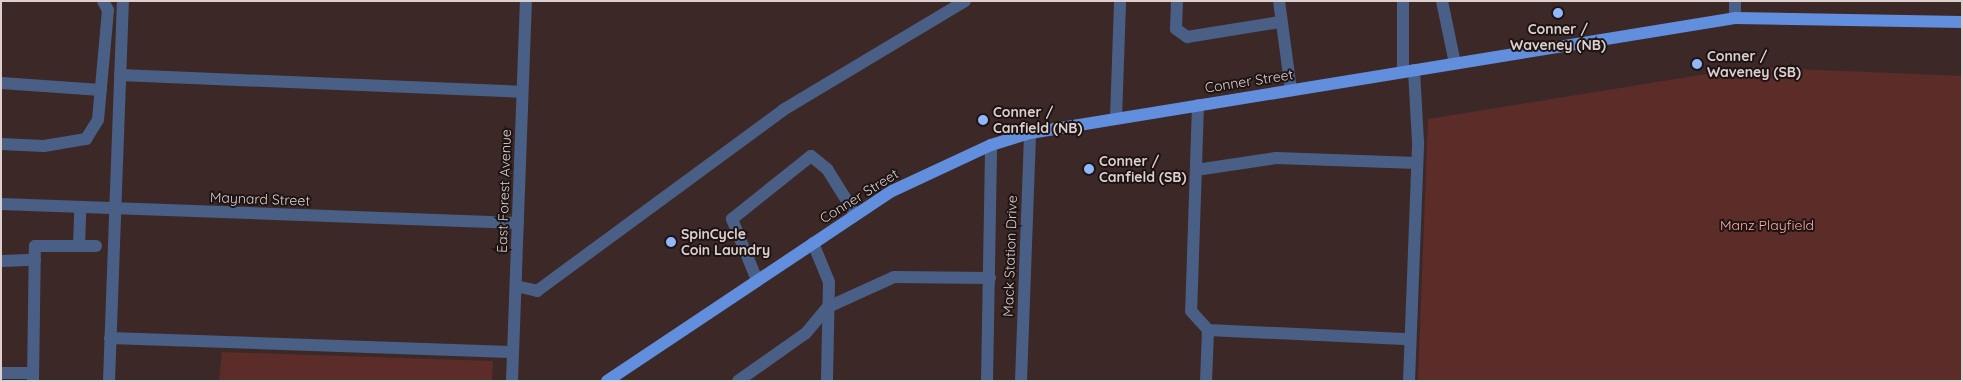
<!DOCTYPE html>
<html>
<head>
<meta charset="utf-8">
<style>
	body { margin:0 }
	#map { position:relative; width:1963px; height:382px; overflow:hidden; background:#3c2927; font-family:Quicksand,sans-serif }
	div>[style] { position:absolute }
	.green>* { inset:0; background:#5c2c29 }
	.minor>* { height:12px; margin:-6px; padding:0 6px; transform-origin:6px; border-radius:6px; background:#4a5f86 }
	.major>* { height:12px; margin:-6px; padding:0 6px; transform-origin:6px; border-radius:6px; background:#628ede }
	.dots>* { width:14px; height:14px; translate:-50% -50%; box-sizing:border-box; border:2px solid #1d1413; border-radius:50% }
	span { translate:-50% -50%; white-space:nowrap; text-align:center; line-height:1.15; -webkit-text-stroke:4px #1d1413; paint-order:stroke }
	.poi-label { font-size:14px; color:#dccfce; font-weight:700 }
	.left { translate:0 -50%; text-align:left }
	.street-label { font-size:14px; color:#dccfce }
	.park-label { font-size:14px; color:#fcaaa3 }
	.frame { position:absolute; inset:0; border:2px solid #dccfce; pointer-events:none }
</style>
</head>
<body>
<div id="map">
	<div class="green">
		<div style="clip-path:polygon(1750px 67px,1962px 76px,1962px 381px,1418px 381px,1428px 119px)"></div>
		<div style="clip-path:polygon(222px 352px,493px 361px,492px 381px,219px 381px)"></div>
	</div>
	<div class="minor">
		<div style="left:1177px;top:1px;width:28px;rotate:92deg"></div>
		<div style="left:1176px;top:29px;width:14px;rotate:36deg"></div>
		<div style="left:1187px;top:37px;width:94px;rotate:-9.2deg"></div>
		<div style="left:1279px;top:1px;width:90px;rotate:82.3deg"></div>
		<div style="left:1442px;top:1px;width:63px;rotate:78.2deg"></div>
		<div style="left:1735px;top:18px;width:17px;rotate:-90deg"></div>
		<div style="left:1403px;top:71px;width:70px;rotate:-90deg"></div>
		<div style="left:120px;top:75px;width:402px;rotate:2.4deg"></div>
		<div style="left:1px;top:83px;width:100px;rotate:4deg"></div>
		<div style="left:1198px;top:105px;width:206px;rotate:91.9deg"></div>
		<div style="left:1191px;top:311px;width:25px;rotate:48deg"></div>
		<div style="left:1208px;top:330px;width:51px;rotate:92.2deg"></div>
		<div style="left:1116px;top:118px;width:117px;rotate:-88deg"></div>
		<div style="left:1px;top:144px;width:43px;rotate:2.7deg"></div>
		<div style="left:44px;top:146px;width:43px;rotate:-9.5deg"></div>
		<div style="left:86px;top:139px;width:22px;rotate:-58deg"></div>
		<div style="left:98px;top:120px;width:110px;rotate:-84.8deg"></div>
		<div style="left:108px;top:10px;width:10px;rotate:-119deg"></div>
		<div style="left:1196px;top:170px;width:81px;rotate:-8.5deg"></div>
		<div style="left:1276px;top:158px;width:141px;rotate:2deg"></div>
		<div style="left:1px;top:204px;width:517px;rotate:2.1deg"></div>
		<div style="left:813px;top:243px;width:42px;rotate:67.7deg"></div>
		<div style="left:829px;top:282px;width:99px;rotate:91.2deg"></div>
		<div style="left:79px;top:246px;width:38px;rotate:-88deg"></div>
		<div style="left:1px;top:261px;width:34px;rotate:-2deg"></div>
		<div style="left:757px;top:280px;width:66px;rotate:-112.3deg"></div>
		<div style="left:732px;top:219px;width:101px;rotate:-38.6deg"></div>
		<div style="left:811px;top:156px;width:21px;rotate:39deg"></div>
		<div style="left:827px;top:169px;width:54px;rotate:57.8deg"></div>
		<div style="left:516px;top:286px;width:22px;rotate:13deg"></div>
		<div style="left:537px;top:291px;width:305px;rotate:-36.3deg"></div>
		<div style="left:783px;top:110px;width:212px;rotate:-30.9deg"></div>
		<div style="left:1208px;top:330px;width:202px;rotate:2.6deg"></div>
		<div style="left:110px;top:338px;width:403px;rotate:2deg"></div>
		<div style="left:1px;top:373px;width:32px"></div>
		<div style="left:33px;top:381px;width:135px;rotate:-89.2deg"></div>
		<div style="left:35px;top:246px;width:61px"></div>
		<div style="left:109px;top:381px;width:380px;rotate:-87.9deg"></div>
		<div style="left:512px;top:381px;width:380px;rotate:-87.9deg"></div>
		<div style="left:738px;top:381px;width:83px;rotate:-35.2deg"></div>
		<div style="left:806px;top:333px;width:34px;rotate:-50deg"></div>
		<div style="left:828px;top:307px;width:72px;rotate:-24.4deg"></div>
		<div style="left:894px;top:277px;width:96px;rotate:0.6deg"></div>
		<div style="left:987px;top:381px;width:236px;rotate:-89deg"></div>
		<div style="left:1021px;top:381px;width:248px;rotate:-87.9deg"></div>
		<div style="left:1409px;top:381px;width:239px;rotate:-87.8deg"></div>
		<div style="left:1418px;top:142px;width:72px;rotate:-93.2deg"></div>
	</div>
	<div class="major">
		<div style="left:607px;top:381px;width:340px;rotate:-33.7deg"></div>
		<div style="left:890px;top:192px;width:111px;rotate:-25deg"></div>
		<div style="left:991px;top:145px;width:41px;rotate:-17.1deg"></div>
		<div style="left:1030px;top:133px;width:714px;rotate:-9.26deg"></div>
		<div style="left:1735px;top:18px;width:227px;rotate:1deg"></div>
	</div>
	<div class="dots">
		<div style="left:1558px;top:13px;background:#91b8fd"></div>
		<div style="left:1697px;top:64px;background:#91b8fd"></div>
		<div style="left:983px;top:120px;background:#91b8fd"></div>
		<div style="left:1089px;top:169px;background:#91b8fd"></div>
		<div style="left:671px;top:242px;background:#91b8fd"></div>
	</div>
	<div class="poi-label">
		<span style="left:1558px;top:37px">Conner /<br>Waveney (NB)</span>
		<span class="left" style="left:1707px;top:64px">Conner /<br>Waveney (SB)</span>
		<span class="left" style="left:993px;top:120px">Conner /<br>Canfield (NB)</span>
		<span class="left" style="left:1099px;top:169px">Conner /<br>Canfield (SB)</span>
		<span class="left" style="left:681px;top:242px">SpinCycle<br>Coin Laundry</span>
	</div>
	<div class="street-label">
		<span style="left:1249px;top:81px;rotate:-9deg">Conner Street</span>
		<span style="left:504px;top:191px;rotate:-88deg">East Forest Avenue</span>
		<span style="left:859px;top:196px;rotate:-32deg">Conner Street</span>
		<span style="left:260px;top:199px;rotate:2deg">Maynard Street</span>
		<span style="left:1010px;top:256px;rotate:-88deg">Mack Station Drive</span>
	</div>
	<div class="park-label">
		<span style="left:1767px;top:225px">Manz Playfield</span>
	</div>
	<div class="frame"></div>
</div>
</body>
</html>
